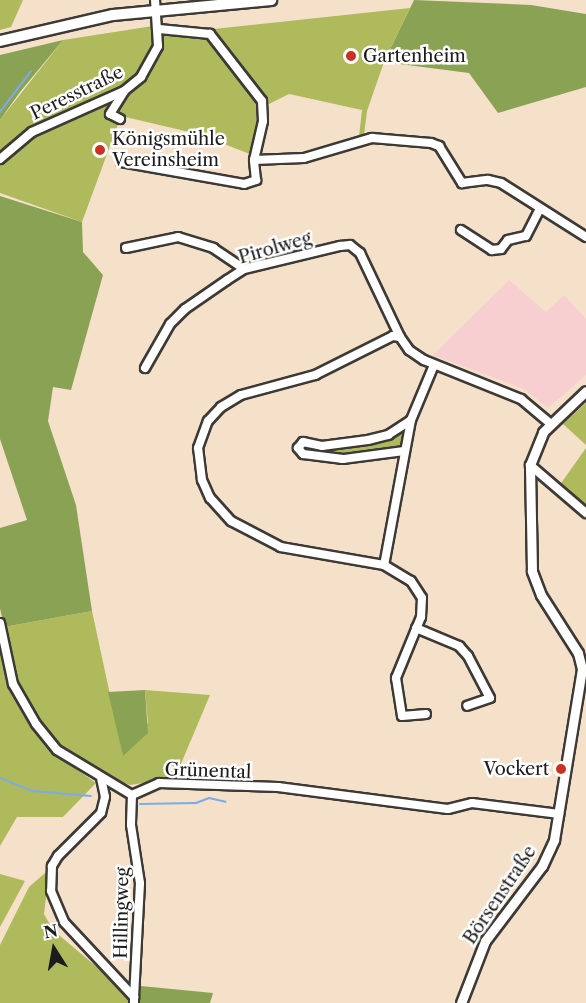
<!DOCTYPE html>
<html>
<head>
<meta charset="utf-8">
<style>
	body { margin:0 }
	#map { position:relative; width:586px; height:1003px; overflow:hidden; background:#f5e1c9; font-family:"Libre Caslon Text",serif }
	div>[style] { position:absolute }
	.built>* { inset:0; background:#f7cfd1 }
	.green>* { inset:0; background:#aeba5c }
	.forest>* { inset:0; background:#8aa254 }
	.stream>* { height:2px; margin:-1px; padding:0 1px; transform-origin:1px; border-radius:1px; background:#7bace6 }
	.roads { filter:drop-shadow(2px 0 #3d3a36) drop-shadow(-2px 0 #3d3a36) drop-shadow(0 2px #3d3a36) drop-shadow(0 -2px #3d3a36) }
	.minor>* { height:8px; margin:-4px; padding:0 4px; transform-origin:4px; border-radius:4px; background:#fff }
	.tertiary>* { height:9px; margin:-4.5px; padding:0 4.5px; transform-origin:4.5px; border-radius:4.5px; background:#fff }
	.secondary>* { height:10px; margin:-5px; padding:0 5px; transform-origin:5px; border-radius:5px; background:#fff }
	.dots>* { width:16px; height:16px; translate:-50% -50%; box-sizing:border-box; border:3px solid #fff; border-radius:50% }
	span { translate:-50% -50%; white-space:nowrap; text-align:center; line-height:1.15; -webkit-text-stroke:5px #fff; paint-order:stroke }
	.poi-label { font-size:18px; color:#1c1c1c }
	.left { translate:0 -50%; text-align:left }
	.right { translate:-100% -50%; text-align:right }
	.street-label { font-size:18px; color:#1c1c1c }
	.north { position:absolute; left:24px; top:919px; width:60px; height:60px; -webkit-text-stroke:4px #fff; paint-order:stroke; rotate:349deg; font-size:16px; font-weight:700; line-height:24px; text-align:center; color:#1c1c1c }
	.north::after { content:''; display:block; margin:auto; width:21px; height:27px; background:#1c1c1c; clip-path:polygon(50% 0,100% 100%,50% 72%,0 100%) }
</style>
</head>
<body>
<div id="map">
	<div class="built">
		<div style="clip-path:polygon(509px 280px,546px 312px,564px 295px,586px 319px,586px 375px,548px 408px,524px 389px,433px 355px)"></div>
	</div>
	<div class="green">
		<div style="clip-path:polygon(0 0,23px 0,11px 27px,0 30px)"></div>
		<div style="clip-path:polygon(410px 8px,384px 62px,367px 111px,364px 135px,359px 136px,362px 110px,289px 94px,261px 108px,254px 150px,250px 154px,198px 134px,121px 116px,82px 222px,0 193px,0 120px,63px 40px,153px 26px,167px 34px)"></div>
		<div style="clip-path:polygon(586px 403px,586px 445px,563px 424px)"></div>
		<div style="clip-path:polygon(403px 432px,401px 447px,396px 451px,338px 455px,312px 452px,380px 442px)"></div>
		<div style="clip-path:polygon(586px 448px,586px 509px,559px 486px)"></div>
		<div style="clip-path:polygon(92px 611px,123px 755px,148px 723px,145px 690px,210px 695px,175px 778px,130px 785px,104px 775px,66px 752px,38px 722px,15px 681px,4px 627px)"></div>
		<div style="clip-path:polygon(0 641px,9px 682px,29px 720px,52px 752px,96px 783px,63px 817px,17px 817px,0 846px)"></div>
		<div style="clip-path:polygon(45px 873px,49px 873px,44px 914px,53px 930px,124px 990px,131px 1003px,0 1003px,0 945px,29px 887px)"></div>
		<div style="clip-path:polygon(0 874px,25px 881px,0 927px)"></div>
	</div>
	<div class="forest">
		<div style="clip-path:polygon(414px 0,531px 5px,586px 14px,586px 87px,498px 113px,469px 73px,384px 62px)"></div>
		<div style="clip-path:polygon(63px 40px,20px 92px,0 120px,0 55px)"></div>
		<div style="clip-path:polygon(0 196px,82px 222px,83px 252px,103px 275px,71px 390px,53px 387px,48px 421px,76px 505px,92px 611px,4px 627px,0 608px,0 528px,27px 520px,0 439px)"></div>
		<div style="clip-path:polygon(145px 690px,148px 733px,123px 756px,108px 692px)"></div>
		<div style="clip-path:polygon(141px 986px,213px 993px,210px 1003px,139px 1003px)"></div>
	</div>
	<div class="stream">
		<div style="left:0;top:112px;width:51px;rotate:-52.9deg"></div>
		<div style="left:0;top:778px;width:35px;rotate:22deg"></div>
		<div style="left:33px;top:791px;width:58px;rotate:4.9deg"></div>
		<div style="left:140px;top:804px;width:56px;rotate:-1deg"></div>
		<div style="left:196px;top:803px;width:14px;rotate:-21deg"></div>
		<div style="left:209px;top:798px;width:17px;rotate:13deg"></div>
	</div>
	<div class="roads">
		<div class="minor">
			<div style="left:120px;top:119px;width:11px;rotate:-153deg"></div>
			<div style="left:110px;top:114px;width:26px;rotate:-58deg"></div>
			<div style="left:0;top:159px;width:42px;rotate:-40.2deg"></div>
			<div style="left:32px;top:132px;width:101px;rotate:-24deg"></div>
			<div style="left:124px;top:91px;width:22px;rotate:-39deg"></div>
			<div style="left:141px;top:77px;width:35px;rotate:-61deg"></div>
			<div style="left:158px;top:46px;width:46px;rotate:-93.7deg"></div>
			<div style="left:254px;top:160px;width:50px;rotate:-2.3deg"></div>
			<div style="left:304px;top:158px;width:71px;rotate:-16.4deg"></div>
			<div style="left:372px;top:138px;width:59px;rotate:4.8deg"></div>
			<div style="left:431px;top:143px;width:9px;rotate:21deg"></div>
			<div style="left:439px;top:146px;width:44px;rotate:58.1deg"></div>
			<div style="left:462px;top:183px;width:26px;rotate:-7deg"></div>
			<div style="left:488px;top:180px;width:13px;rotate:13deg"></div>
			<div style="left:501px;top:183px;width:101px;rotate:32.4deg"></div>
			<div style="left:121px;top:162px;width:125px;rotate:10.1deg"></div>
			<div style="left:244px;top:184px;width:13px;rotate:-18deg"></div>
			<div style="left:256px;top:180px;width:20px;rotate:-96deg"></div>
			<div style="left:254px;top:160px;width:40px;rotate:-77deg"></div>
			<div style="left:263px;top:121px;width:20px;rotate:-93deg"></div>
			<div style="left:262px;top:101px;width:85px;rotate:-127.8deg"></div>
			<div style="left:210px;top:34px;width:51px;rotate:-174.4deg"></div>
			<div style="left:461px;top:230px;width:37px;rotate:33deg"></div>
			<div style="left:492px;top:250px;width:9px;rotate:-6deg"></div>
			<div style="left:501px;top:249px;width:11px;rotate:-52deg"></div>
			<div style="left:508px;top:240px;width:18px;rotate:-13deg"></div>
			<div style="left:526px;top:236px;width:30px;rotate:-63deg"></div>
			<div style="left:126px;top:248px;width:53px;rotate:-11.9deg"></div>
			<div style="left:178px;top:237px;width:37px;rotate:17deg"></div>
			<div style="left:213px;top:248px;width:37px;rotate:34deg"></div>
			<div style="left:434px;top:365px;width:60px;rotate:112.7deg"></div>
			<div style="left:411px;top:420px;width:147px;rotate:100.5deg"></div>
			<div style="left:384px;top:565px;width:105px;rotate:-170.1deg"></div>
			<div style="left:281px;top:547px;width:56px;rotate:-152.5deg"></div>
			<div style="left:231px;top:521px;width:31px;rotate:-132deg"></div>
			<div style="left:210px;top:498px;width:20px;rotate:-114deg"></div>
			<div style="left:202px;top:480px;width:32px;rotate:-97deg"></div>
			<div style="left:198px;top:448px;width:29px;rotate:-70deg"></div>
			<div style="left:208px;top:421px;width:19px;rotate:-47deg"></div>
			<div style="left:221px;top:407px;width:23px;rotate:-31deg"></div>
			<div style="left:241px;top:395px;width:77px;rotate:-15.1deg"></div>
			<div style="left:315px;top:375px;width:87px;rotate:-26.6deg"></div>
			<div style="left:393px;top:336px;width:7px;rotate:8deg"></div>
			<div style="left:400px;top:337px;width:16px;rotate:55deg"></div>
			<div style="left:409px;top:350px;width:18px;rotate:34deg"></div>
			<div style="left:424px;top:360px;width:105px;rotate:21.9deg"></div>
			<div style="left:521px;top:399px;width:38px;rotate:40deg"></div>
			<div style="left:145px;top:368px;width:51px;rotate:-60.4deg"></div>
			<div style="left:170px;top:324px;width:21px;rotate:-45deg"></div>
			<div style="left:185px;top:309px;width:51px;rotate:-34.6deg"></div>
			<div style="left:227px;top:280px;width:20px;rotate:-33deg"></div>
			<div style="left:244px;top:269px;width:99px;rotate:-13.5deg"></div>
			<div style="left:340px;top:246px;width:10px;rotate:-6deg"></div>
			<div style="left:350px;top:245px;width:13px;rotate:39deg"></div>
			<div style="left:360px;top:253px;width:93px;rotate:64.5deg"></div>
			<div style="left:404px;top:451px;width:62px;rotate:172.5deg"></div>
			<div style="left:343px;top:459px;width:40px;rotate:-172.9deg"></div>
			<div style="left:303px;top:454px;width:8px;rotate:-130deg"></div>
			<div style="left:298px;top:448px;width:8px;rotate:-50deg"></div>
			<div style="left:303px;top:442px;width:19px;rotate:12deg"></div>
			<div style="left:322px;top:446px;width:46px;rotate:-7.4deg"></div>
			<div style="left:368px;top:440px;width:21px;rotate:-14deg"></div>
			<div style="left:388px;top:435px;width:27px;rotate:-33deg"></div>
			<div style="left:530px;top:465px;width:74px;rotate:40.6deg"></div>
			<div style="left:384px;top:565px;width:31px;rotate:31deg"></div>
			<div style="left:411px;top:581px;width:20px;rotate:57deg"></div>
			<div style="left:422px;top:598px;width:19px;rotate:93deg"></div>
			<div style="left:421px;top:617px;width:66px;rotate:112.3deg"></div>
			<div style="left:396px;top:678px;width:38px;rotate:81deg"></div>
			<div style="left:402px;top:716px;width:24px;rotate:-5deg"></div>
			<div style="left:0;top:623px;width:62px;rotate:78deg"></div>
			<div style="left:13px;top:684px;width:46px;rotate:60.1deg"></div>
			<div style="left:36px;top:724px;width:33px;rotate:51deg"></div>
			<div style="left:57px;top:750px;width:87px;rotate:31deg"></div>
			<div style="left:132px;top:795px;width:30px;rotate:-24deg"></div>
			<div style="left:159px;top:783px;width:119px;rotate:1.9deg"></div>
			<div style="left:278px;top:787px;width:171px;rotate:7.4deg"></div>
			<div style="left:448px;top:809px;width:25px;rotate:-14deg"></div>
			<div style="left:472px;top:803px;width:88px;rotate:7.2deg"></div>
			<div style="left:416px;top:628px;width:47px;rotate:22.7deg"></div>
			<div style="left:459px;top:646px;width:13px;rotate:48deg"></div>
			<div style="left:468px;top:656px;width:47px;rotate:62.4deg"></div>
			<div style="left:490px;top:698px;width:24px;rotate:161deg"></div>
			<div style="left:101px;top:778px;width:19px;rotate:78deg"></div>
			<div style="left:105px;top:797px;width:16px;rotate:104deg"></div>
			<div style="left:101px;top:813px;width:61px;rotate:135deg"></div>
			<div style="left:58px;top:856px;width:12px;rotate:121deg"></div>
			<div style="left:52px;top:866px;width:25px;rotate:92deg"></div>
			<div style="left:51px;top:891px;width:34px;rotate:67deg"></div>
			<div style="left:64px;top:922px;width:103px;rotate:47deg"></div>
			<div style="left:134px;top:997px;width:6px;rotate:90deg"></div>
			<div style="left:132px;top:795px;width:30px;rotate:92deg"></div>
			<div style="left:131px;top:825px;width:59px;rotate:81.2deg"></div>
			<div style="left:140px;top:883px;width:114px;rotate:93deg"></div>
		</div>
		<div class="tertiary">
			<div style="left:461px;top:1003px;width:66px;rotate:-68.8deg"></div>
			<div style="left:485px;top:941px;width:94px;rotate:-52.8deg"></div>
			<div style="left:542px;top:866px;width:29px;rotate:-65deg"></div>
			<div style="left:554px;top:840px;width:173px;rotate:-80.7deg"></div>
			<div style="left:582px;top:669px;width:16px;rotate:-104deg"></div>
			<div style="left:578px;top:653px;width:69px;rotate:-122.5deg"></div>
			<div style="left:541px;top:595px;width:26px;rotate:-111deg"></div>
			<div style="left:532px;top:571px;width:106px;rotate:-91.1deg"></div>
			<div style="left:530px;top:465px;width:35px;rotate:-68deg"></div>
			<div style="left:543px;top:432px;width:59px;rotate:-43.6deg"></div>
		</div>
		<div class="secondary">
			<div style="left:0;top:41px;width:116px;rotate:-13deg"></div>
			<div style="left:113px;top:15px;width:159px;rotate:-5.4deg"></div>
		</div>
	</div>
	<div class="dots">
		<div style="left:351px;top:56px;background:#c8321e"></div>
		<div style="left:100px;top:150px;background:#c8321e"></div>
		<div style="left:561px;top:769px;background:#c8321e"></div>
	</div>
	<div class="poi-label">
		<span class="left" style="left:363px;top:56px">Gartenheim</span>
		<span class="left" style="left:112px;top:150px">Königsmühle<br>Vereinsheim</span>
		<span class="right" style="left:549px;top:769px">Vockert</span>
	</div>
	<div class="street-label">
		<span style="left:77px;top:93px;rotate:-26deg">Peresstraße</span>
		<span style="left:275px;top:248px;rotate:-16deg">Pirolweg</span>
		<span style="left:208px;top:771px;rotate:2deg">Grünental</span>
		<span style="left:500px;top:895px;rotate:-56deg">Börsenstraße</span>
		<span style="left:122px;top:913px;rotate:-89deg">Hillingweg</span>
	</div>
	<div class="north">N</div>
</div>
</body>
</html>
